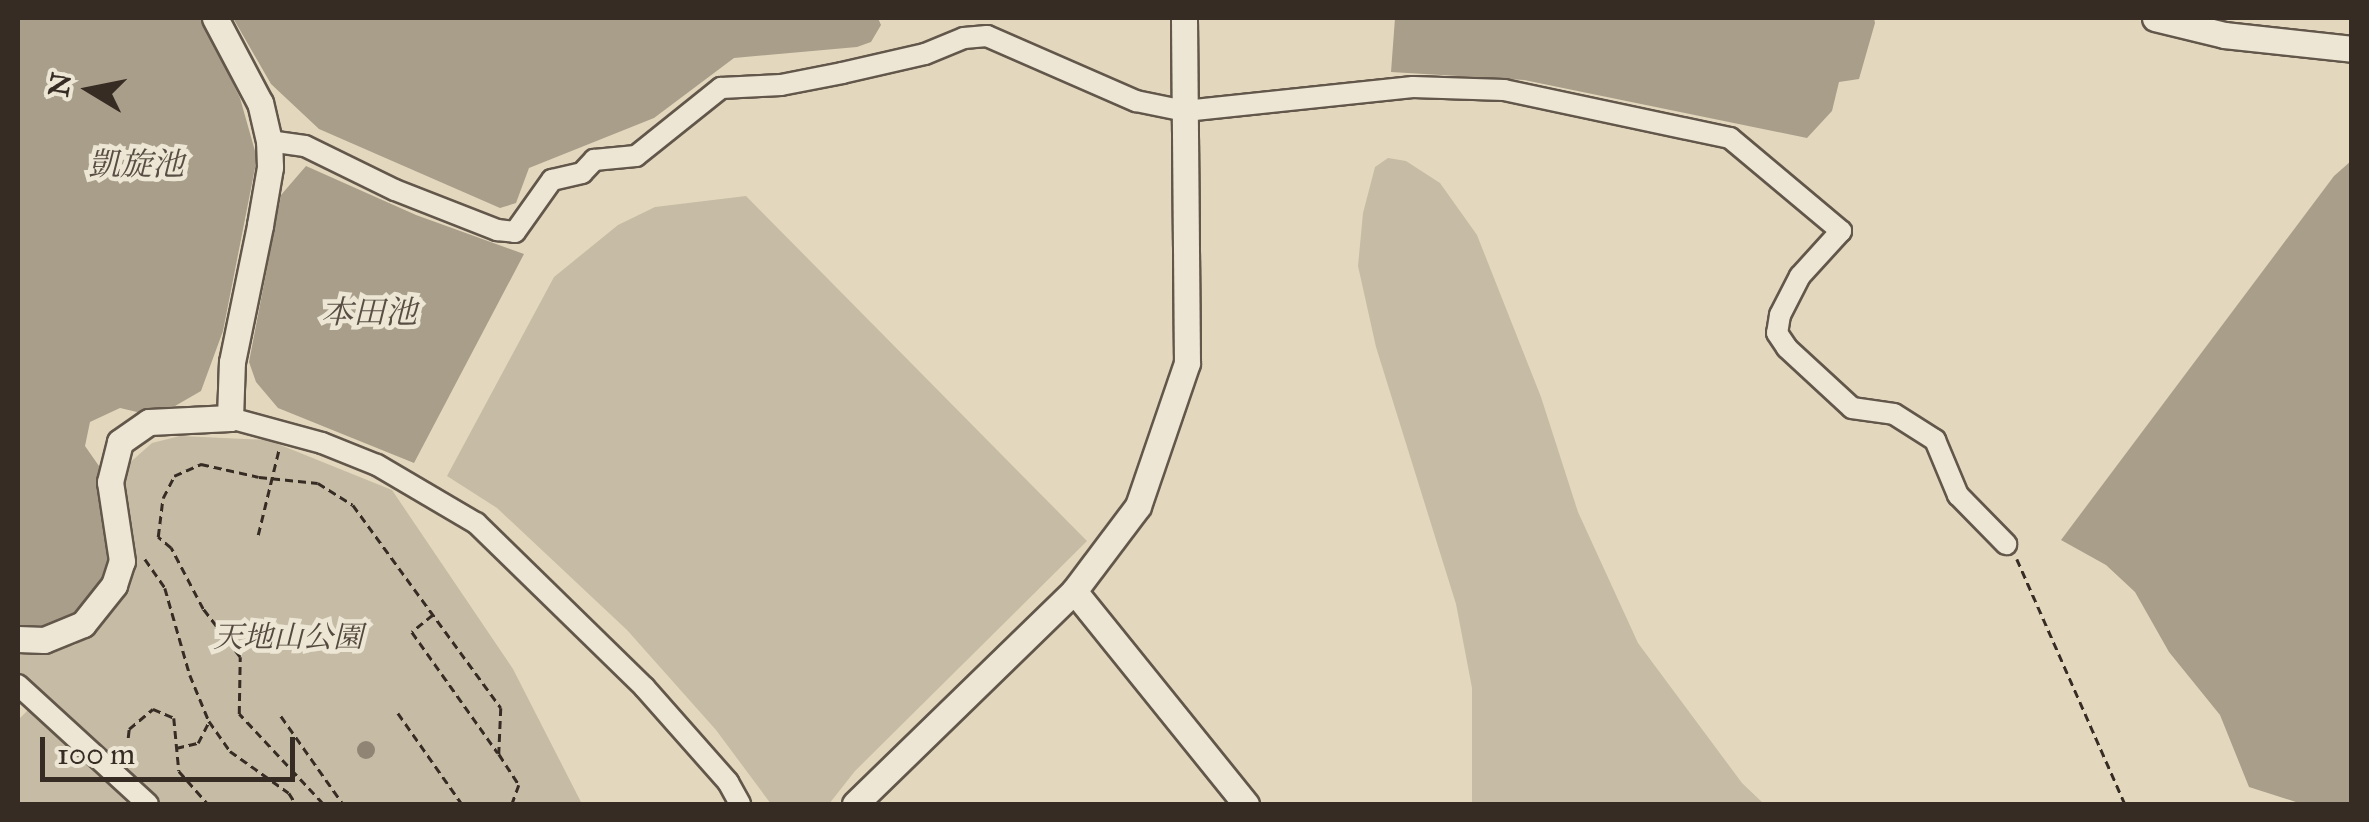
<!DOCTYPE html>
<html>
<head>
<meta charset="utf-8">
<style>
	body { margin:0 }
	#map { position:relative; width:2369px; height:822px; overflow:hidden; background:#e3d8be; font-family:"IM FELL Great Primer","Noto Serif JP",serif }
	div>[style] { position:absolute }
	.green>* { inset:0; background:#c6bba4 }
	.water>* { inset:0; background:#a99e8a }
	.building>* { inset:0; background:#908574 }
	.round { border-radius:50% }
	.path>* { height:2.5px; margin-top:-1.25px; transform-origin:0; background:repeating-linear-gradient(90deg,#372c24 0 8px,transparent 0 13px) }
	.roads { filter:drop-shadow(2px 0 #62574a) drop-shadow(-2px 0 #62574a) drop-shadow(0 2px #62574a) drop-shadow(0 -2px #62574a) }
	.minor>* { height:20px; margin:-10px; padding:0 10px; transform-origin:10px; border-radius:10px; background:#ede6d5 }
	.tertiary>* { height:25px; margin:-12.5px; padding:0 12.5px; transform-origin:12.5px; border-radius:12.5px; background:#ede6d5 }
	span { translate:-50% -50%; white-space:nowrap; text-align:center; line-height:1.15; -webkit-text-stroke:9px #ede6d5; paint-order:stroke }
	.park-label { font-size:30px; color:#54493e; font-style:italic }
	.water-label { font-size:32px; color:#594e43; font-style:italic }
	.frame { position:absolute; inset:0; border:20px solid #372c24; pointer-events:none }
	.north { position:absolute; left:40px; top:40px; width:100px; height:100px; -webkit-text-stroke:8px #ede6d5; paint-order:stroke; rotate:280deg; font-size:28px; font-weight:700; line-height:40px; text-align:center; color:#372c24 }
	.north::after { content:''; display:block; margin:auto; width:35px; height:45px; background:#372c24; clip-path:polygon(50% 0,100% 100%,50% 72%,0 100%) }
	.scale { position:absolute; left:40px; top:737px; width:255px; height:45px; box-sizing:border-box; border:5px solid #372c24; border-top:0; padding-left:12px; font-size:30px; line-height:35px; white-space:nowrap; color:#372c24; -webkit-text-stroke:8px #ede6d5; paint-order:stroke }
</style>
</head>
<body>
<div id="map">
	<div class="green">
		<div style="clip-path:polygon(1388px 158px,1406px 161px,1440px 183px,1477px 235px,1541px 397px,1578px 512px,1638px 643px,1742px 783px,1764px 804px,1472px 804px,1472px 688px,1456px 604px,1376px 347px,1358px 266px,1363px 213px,1375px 167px)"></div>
		<div style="clip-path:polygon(746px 196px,1087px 541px,855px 771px,829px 804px,771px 804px,716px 730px,627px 630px,497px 508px,447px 476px,554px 277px,618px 225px,655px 207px)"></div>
		<div style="clip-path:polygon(180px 436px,268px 440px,392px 490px,513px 669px,582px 804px,18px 804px,18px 720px,31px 707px,18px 694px,18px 651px,35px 654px,75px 645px,112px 613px,132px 569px,121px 496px,126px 466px,152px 443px)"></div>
	</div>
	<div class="water">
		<div style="clip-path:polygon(18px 18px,201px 18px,240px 98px,257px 158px,223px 331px,201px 391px,175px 406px,137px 412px,120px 408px,90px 422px,85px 446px,99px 466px,110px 540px,108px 563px,98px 591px,61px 624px,43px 630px,18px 627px)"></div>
		<div style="clip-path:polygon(233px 18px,878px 18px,881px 25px,871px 42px,857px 47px,734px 58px,654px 118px,529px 168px,516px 203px,500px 208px,319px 129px,271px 84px)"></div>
		<div style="clip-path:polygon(1395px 18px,1874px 18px,1875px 23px,1859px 79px,1839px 82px,1832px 111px,1807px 138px,1524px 80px,1391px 72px)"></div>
		<div style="clip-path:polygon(2351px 161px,2351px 804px,2302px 804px,2249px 787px,2220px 715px,2169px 652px,2135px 592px,2106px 565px,2061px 540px,2334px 176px)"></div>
		<div style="clip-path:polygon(306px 166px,416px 215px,524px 254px,414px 463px,278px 408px,256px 382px,249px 362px,281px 195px)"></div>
	</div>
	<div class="building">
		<div class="round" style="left:357px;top:741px;width:18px;height:18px"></div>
	</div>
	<div class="path">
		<div style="left:258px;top:535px;width:89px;rotate:-76.3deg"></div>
		<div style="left:145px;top:559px;width:35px;rotate:55deg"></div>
		<div style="left:165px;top:588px;width:91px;rotate:74deg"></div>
		<div style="left:190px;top:675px;width:50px;rotate:67.6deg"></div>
		<div style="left:209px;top:721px;width:37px;rotate:55deg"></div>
		<div style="left:230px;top:751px;width:72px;rotate:35.4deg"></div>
		<div style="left:289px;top:793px;width:13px;rotate:58deg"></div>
		<div style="left:2017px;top:559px;width:268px;rotate:66.2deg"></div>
		<div style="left:433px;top:615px;width:27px;rotate:141deg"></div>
		<div style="left:412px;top:632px;width:148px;rotate:54.6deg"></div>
		<div style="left:398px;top:713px;width:111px;rotate:54.9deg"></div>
		<div style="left:281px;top:716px;width:108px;rotate:54.8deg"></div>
		<div style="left:128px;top:738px;width:9px;rotate:-84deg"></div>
		<div style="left:129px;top:729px;width:31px;rotate:-40deg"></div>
		<div style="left:153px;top:709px;width:23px;rotate:23deg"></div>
		<div style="left:174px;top:718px;width:53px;rotate:84.6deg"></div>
		<div style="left:179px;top:771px;width:44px;rotate:48.7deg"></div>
		<div style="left:176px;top:748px;width:23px;rotate:-13deg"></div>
		<div style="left:198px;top:743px;width:25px;rotate:-63deg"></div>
		<div style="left:323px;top:804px;width:123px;rotate:-133deg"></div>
		<div style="left:239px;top:714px;width:57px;rotate:-89deg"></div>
		<div style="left:240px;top:657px;width:61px;rotate:-127.6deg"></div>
		<div style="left:203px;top:609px;width:69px;rotate:-117.7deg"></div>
		<div style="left:171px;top:548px;width:17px;rotate:-140deg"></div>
		<div style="left:158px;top:537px;width:39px;rotate:-83deg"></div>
		<div style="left:163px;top:498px;width:25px;rotate:-63deg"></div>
		<div style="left:174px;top:476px;width:30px;rotate:-24deg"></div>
		<div style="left:201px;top:464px;width:59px;rotate:12.6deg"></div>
		<div style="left:259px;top:477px;width:59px;rotate:5.8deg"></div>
		<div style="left:318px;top:483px;width:41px;rotate:32.2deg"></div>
		<div style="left:353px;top:505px;width:251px;rotate:53.9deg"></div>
		<div style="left:501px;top:708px;width:46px;rotate:92.5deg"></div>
		<div style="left:499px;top:754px;width:37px;rotate:57deg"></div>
		<div style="left:519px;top:785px;width:20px;rotate:110deg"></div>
	</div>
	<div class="roads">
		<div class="minor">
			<div style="left:269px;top:141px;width:36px;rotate:8deg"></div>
			<div style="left:305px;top:146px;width:100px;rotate:26.1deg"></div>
			<div style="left:395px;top:190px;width:110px;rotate:21.4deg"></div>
			<div style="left:497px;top:230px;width:18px;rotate:6deg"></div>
			<div style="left:515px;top:232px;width:64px;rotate:-54.6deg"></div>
			<div style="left:552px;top:180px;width:31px;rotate:-13deg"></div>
			<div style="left:582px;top:173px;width:18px;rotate:-47deg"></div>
			<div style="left:594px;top:160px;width:42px;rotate:-5.4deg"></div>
			<div style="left:636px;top:156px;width:109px;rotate:-38.7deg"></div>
			<div style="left:721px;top:88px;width:60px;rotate:-2.9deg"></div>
			<div style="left:781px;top:85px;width:62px;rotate:-11.1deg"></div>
			<div style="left:842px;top:73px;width:85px;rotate:-12.9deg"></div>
			<div style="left:925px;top:54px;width:42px;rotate:-22.3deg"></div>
			<div style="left:964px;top:38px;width:23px;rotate:-5deg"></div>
			<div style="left:987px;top:36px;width:163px;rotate:23.6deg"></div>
			<div style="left:1136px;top:101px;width:50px;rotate:11.5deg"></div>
			<div style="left:1185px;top:111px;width:229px;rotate:-6deg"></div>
			<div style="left:1413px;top:87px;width:91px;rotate:1.9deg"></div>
			<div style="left:1504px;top:90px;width:231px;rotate:12deg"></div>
			<div style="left:1730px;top:138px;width:145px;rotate:40deg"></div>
			<div style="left:1841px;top:231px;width:61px;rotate:132.3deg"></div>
			<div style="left:1800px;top:276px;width:44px;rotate:117.1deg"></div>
			<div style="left:1780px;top:315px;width:18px;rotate:99deg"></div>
			<div style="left:1777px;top:333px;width:18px;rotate:56deg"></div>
			<div style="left:1787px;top:348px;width:88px;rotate:42.7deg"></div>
			<div style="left:1852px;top:408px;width:42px;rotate:8.1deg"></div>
			<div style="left:1894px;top:414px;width:49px;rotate:32.4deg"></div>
			<div style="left:1935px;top:440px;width:60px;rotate:67.3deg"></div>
			<div style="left:1958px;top:495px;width:69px;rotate:45.6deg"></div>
			<div style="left:230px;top:418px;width:95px;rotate:15.2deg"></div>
			<div style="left:322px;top:443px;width:59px;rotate:21.8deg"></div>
			<div style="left:377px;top:465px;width:115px;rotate:30.4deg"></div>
			<div style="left:476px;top:523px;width:235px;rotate:44.3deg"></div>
			<div style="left:644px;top:687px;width:127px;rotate:48.5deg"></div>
			<div style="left:728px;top:782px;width:25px;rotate:61deg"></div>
			<div style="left:18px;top:685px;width:176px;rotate:42.5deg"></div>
		</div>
		<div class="tertiary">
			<div style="left:2155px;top:18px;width:71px;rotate:13.8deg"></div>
			<div style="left:2224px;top:35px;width:129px;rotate:6.2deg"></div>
			<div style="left:1074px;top:591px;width:274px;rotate:51.1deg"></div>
			<div style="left:18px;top:639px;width:26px;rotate:2deg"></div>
			<div style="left:44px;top:640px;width:42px;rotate:-22.3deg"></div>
			<div style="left:83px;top:624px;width:50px;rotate:-51.5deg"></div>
			<div style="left:114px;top:585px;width:25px;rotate:-72deg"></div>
			<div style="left:122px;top:561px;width:80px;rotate:-98.6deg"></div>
			<div style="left:110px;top:482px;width:41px;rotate:-76deg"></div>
			<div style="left:120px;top:442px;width:35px;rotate:-35deg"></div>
			<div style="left:149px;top:422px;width:81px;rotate:-2.8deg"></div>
			<div style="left:230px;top:418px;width:56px;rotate:-88deg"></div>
			<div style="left:232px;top:362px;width:140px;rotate:-78.4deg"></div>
			<div style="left:260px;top:225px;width:59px;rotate:-80.2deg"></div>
			<div style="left:270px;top:167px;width:26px;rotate:-92deg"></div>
			<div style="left:269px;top:141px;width:39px;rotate:-103deg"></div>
			<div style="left:260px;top:103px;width:96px;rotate:-117.9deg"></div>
			<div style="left:855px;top:804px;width:305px;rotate:-44.2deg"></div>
			<div style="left:1074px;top:591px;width:106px;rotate:-53deg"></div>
			<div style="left:1138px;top:506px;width:151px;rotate:-71.1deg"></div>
			<div style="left:1187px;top:363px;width:345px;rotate:-90.5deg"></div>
		</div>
	</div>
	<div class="park-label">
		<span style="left:288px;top:637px">天地山公園</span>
	</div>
	<div class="water-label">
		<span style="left:136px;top:165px">凱旋池</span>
		<span style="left:369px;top:313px">本田池</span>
	</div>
	<div class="frame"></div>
	<div class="north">N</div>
	<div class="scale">100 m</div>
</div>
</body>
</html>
